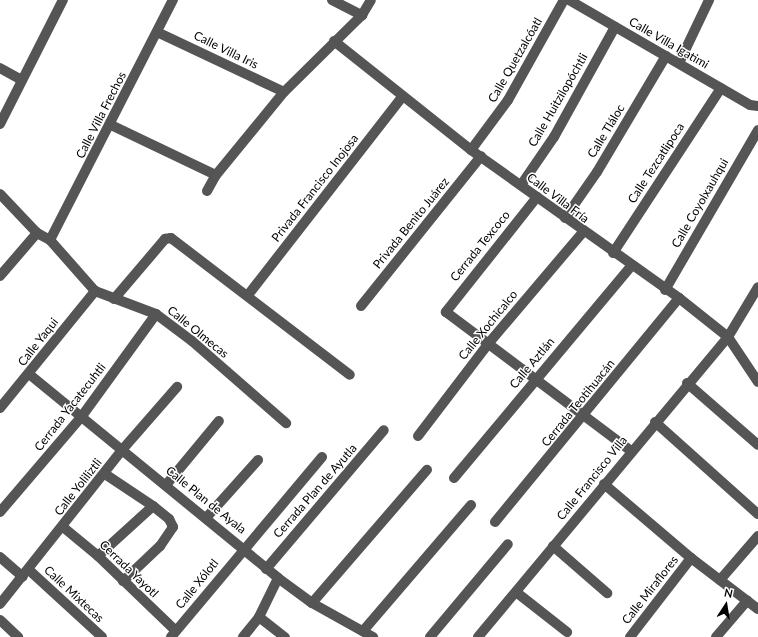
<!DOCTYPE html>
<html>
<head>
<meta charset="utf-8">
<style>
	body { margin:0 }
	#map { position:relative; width:758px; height:637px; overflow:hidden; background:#fff; font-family:Lato,sans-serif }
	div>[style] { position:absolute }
	.minor>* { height:10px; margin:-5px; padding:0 5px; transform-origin:5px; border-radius:5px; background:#555 }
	span { translate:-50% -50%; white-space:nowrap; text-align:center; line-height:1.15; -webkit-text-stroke:3px #fff; paint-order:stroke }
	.street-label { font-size:12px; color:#000 }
	.north { position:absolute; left:706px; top:585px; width:40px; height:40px; -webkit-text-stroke:3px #fff; paint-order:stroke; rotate:12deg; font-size:11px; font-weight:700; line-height:16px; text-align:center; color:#000 }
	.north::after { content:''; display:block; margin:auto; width:14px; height:18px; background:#000; clip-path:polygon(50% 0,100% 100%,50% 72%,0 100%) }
</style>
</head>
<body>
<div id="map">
	<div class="minor">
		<div style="left:332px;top:0;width:34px;rotate:27deg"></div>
		<div style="left:569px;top:0;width:209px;rotate:30.1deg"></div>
		<div style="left:750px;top:105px;width:8px;rotate:7deg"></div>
		<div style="left:157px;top:32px;width:140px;rotate:25.3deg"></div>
		<div style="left:334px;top:41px;width:175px;rotate:38.5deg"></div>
		<div style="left:471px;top:150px;width:255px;rotate:35.4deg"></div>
		<div style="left:679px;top:298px;width:63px;rotate:38.5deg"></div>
		<div style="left:728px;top:337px;width:54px;rotate:56.3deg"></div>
		<div style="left:679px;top:63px;width:70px;rotate:-64.5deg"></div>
		<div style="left:0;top:68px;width:25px;rotate:29deg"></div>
		<div style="left:0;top:124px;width:139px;rotate:-63.1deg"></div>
		<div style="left:111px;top:125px;width:116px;rotate:25.5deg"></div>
		<div style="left:471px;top:150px;width:62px;rotate:-53.5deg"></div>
		<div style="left:508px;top:100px;width:115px;rotate:-60.8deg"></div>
		<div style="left:521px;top:185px;width:58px;rotate:-55.5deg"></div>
		<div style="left:554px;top:137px;width:126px;rotate:-61deg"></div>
		<div style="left:207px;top:191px;width:18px;rotate:-61deg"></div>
		<div style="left:216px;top:175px;width:107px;rotate:-50.7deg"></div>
		<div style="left:284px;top:92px;width:110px;rotate:-44.6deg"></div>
		<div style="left:362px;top:15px;width:17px;rotate:-59deg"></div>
		<div style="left:0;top:194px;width:54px;rotate:46.5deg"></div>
		<div style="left:37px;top:233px;width:15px;rotate:28deg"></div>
		<div style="left:50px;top:240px;width:68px;rotate:48.6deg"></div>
		<div style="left:95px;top:291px;width:65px;rotate:20.7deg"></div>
		<div style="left:156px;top:314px;width:45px;rotate:36.9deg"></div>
		<div style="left:192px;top:341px;width:125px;rotate:41.1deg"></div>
		<div style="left:537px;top:197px;width:147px;rotate:128.4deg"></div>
		<div style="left:446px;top:312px;width:231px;rotate:36.9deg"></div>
		<div style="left:565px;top:218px;width:56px;rotate:-55.2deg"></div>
		<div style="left:597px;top:172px;width:135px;rotate:-59.3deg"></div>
		<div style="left:50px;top:240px;width:270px;rotate:-62.9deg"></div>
		<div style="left:613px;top:253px;width:197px;rotate:-56.8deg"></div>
		<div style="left:0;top:276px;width:57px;rotate:-49.3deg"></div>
		<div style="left:665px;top:290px;width:185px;rotate:-59.8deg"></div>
		<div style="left:248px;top:295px;width:251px;rotate:-52.1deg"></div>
		<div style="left:114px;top:299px;width:79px;rotate:-49.6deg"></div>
		<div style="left:165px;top:239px;width:6px;rotate:-9deg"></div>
		<div style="left:171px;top:238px;width:225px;rotate:37.4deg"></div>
		<div style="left:361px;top:306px;width:192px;rotate:-51.3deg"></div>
		<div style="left:29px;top:374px;width:322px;rotate:39.3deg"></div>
		<div style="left:278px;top:578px;width:42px;rotate:36.3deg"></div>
		<div style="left:312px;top:603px;width:70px;rotate:29.1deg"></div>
		<div style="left:687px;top:383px;width:94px;rotate:41.1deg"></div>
		<div style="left:0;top:408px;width:151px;rotate:-50.9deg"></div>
		<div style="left:655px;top:422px;width:138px;rotate:41.8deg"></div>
		<div style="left:418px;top:436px;width:116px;rotate:-52.7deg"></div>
		<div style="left:488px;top:344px;width:145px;rotate:-49.7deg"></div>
		<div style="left:105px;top:474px;width:58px;rotate:33.7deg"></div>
		<div style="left:153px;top:506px;width:21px;rotate:39deg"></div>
		<div style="left:169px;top:519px;width:9px;rotate:63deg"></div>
		<div style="left:173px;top:527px;width:23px;rotate:124deg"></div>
		<div style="left:160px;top:546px;width:51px;rotate:136.6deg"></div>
		<div style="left:454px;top:478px;width:276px;rotate:-50.1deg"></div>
		<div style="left:604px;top:484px;width:114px;rotate:40.4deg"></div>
		<div style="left:691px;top:558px;width:84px;rotate:37.3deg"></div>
		<div style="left:166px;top:485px;width:83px;rotate:-50.4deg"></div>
		<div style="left:0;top:512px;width:126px;rotate:-49.5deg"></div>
		<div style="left:82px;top:416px;width:126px;rotate:-54deg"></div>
		<div style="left:206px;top:518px;width:78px;rotate:-48.1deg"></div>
		<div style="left:495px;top:522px;width:290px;rotate:-50.6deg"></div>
		<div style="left:63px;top:527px;width:45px;rotate:39.6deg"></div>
		<div style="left:98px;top:556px;width:108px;rotate:43.9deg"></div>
		<div style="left:553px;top:546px;width:72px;rotate:41deg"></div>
		<div style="left:98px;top:556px;width:74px;rotate:-42.3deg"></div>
		<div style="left:0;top:557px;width:30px;rotate:41deg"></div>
		<div style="left:266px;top:569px;width:182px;rotate:-49.7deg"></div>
		<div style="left:29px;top:570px;width:99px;rotate:42.5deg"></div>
		<div style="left:720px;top:580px;width:58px;rotate:-49.2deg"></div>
		<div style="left:516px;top:592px;width:65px;rotate:38.1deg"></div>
		<div style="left:312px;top:603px;width:176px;rotate:-49.2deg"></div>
		<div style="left:0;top:604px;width:196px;rotate:-51.6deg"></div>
		<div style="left:122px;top:450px;width:84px;rotate:-48.9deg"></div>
		<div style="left:259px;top:617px;width:33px;rotate:38deg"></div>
		<div style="left:0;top:620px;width:25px;rotate:43deg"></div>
		<div style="left:363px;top:631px;width:166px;rotate:-49.4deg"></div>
		<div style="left:171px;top:637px;width:235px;rotate:-50deg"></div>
		<div style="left:243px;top:637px;width:26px;rotate:-51deg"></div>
		<div style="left:259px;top:617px;width:43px;rotate:-64deg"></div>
		<div style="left:430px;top:637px;width:121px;rotate:-50deg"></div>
		<div style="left:478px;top:637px;width:391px;rotate:-50.2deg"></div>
		<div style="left:728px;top:337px;width:58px;rotate:-59deg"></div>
		<div style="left:630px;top:637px;width:100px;rotate:-52.3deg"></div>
		<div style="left:716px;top:637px;width:48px;rotate:-49.3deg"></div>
	</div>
	<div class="street-label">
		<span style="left:669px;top:43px;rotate:30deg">Calle Villa Igatimi</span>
		<span style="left:226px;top:50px;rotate:26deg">Calle Villa Iris</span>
		<span style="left:515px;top:60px;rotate:-60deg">Calle Quetzalcóatl</span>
		<span style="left:558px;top:100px;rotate:-60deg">Calle Huitzilopóchtli</span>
		<span style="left:101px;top:115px;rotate:-63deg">Calle Villa Frechos</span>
		<span style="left:606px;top:131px;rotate:-59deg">Calle Tláloc</span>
		<span style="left:656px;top:163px;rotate:-57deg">Calle Tezcatlipoca</span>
		<span style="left:315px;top:188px;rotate:-52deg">Privada Francisco Inojosa</span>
		<span style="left:558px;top:198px;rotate:37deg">Calle Villa Fría</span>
		<span style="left:700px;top:203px;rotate:-60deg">Calle Coyolxauhqui</span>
		<span style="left:411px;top:223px;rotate:-51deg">Privada Benito Juárez</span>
		<span style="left:480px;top:246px;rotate:-51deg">Cerrada Texcoco</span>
		<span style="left:488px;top:325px;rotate:-51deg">Calle Xochicalco</span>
		<span style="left:198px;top:332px;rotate:39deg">Calle Olmecas</span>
		<span style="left:38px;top:342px;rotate:-52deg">Calle Yaqui</span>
		<span style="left:532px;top:363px;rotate:-50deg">Calle Aztlán</span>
		<span style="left:578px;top:403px;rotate:-51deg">Cerrada Teotihuacán</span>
		<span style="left:70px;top:407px;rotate:-52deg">Cerrada Yacatecuhtli</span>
		<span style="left:592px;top:478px;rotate:-51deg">Calle Francisco Villa</span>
		<span style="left:78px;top:487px;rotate:-52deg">Calle Yoliliztli</span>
		<span style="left:315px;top:491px;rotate:-49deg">Cerrada Plan de Ayutla</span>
		<span style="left:206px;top:500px;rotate:39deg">Calle Plan de Ayala</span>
		<span style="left:129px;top:569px;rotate:44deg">Cerrada Yayotl</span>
		<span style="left:197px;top:584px;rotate:-51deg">Calle Xólotl</span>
		<span style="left:650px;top:590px;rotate:-52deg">Calle Miraflores</span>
		<span style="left:74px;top:594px;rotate:43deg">Calle Mixtecas</span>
	</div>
	<div class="north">N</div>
</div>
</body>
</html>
